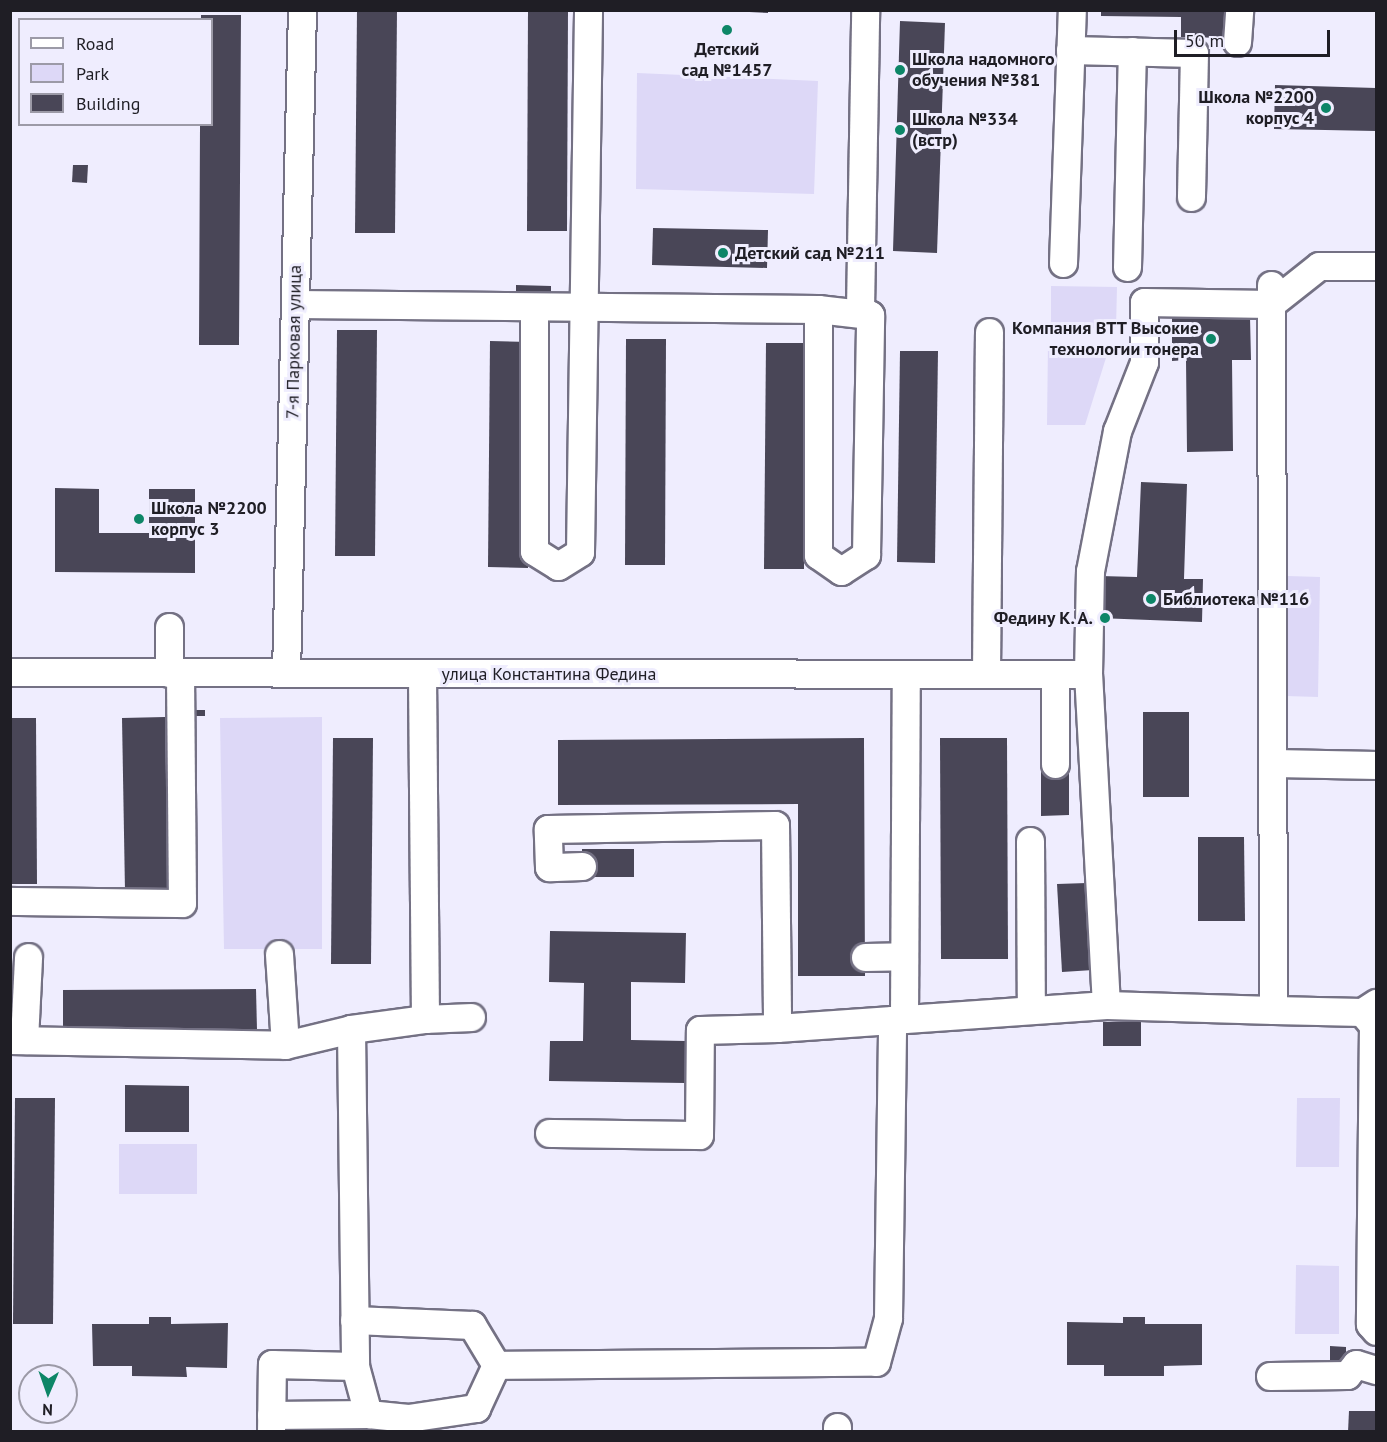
<!DOCTYPE html>
<html>
<head>
<meta charset="utf-8">
<style>
	body { margin:0 }
	#map { position:relative; width:1387px; height:1442px; overflow:hidden; background:#efedfe; font-family:"PT Sans",sans-serif }
	div>[style] { position:absolute }
	.green>* { inset:0; background:#ddd8f7 }
	.building>* { inset:0; background:#494657 }
	.roads { filter:drop-shadow(2px 0 #747184) drop-shadow(-2px 0 #747184) drop-shadow(0 2px #747184) drop-shadow(0 -2px #747184) }
	.minor>* { height:27px; margin:-13.5px; padding:0 13.5px; transform-origin:13.5px; border-radius:13.5px; background:#fff }
	.dots>* { width:16px; height:16px; translate:-50% -50%; box-sizing:border-box; border:3px solid #efedfe; border-radius:50% }
	span { translate:-50% -50%; white-space:nowrap; text-align:center; line-height:1.15; -webkit-text-stroke:6px #efedfe; paint-order:stroke }
	.poi-label { font-size:18px; color:#1f1e25; font-weight:700 }
	.left { translate:0 -50%; text-align:left }
	.right { translate:-100% -50%; text-align:right }
	.street-label { font-size:18px; color:#1f1e25 }
	.frame { position:absolute; inset:0; border:12px solid #1f1e25; pointer-events:none }
	.legend { position:absolute; left:18px; top:18px; width:195px; height:108px; box-sizing:border-box; background:#efedfe; border:2px solid #9c9aa7; margin:0; padding:8px 10px; list-style:none; font-size:18px; color:#1f1e25 }
	.legend li { display:flex; align-items:center; gap:12px; height:30px }
	.legend b { width:30px; border:2px solid #9c9aa7 }
	.north { position:absolute; left:18px; top:1364px; width:60px; height:60px; box-sizing:border-box; background:#efedfe; border:2px solid #9c9aa7; border-radius:50%; rotate:182deg; font-size:16px; font-weight:700; line-height:24px; text-align:center; color:#1f1e25 }
	.north::after { content:''; display:block; margin:auto; width:21px; height:27px; background:#0d8667; clip-path:polygon(50% 0,100% 100%,50% 72%,0 100%) }
	.scale { position:absolute; left:1174px; top:30px; width:156px; height:27px; box-sizing:border-box; border:3px solid #1f1e25; border-top:0; padding-left:8px; font-size:18px; line-height:21px; white-space:nowrap; color:#1f1e25; -webkit-text-stroke:4px #efedfe; paint-order:stroke }
</style>
</head>
<body>
<div id="map">
	<div class="green">
		<div style="clip-path:polygon(637px 73px,818px 81px,814px 194px,636px 189px)"></div>
		<div style="clip-path:polygon(1051px 286px,1117px 287px,1116px 328px,1051px 328px)"></div>
		<div style="clip-path:polygon(1048px 343px,1110px 345px,1085px 425px,1047px 425px)"></div>
		<div style="clip-path:polygon(1288px 576px,1320px 577px,1318px 697px,1286px 696px)"></div>
		<div style="clip-path:polygon(322px 717px,322px 949px,224px 949px,220px 718px)"></div>
		<div style="clip-path:polygon(1297px 1098px,1340px 1098px,1339px 1167px,1296px 1167px)"></div>
		<div style="clip-path:polygon(119px 1144px,197px 1144px,197px 1194px,119px 1194px)"></div>
		<div style="clip-path:polygon(1296px 1265px,1339px 1266px,1339px 1334px,1295px 1334px)"></div>
	</div>
	<div class="building">
		<div style="clip-path:polygon(357px 10px,397px 10px,395px 233px,355px 233px)"></div>
		<div style="clip-path:polygon(528px 10px,568px 10px,567px 231px,527px 231px)"></div>
		<div style="clip-path:polygon(749px 10px,768px 10px,768px 13px,749px 12px)"></div>
		<div style="clip-path:polygon(1101px 10px,1227px 10px,1227px 38px,1181px 37px,1181px 17px,1101px 16px)"></div>
		<div style="clip-path:polygon(201px 15px,241px 15px,239px 345px,199px 345px,200px 124px,212px 124px,212px 20px,201px 20px)"></div>
		<div style="clip-path:polygon(900px 21px,945px 23px,937px 253px,893px 251px)"></div>
		<div style="clip-path:polygon(1275px 85px,1376px 88px,1376px 131px,1274px 129px)"></div>
		<div style="clip-path:polygon(73px 165px,88px 165px,87px 183px,72px 182px)"></div>
		<div style="clip-path:polygon(653px 228px,768px 230px,767px 268px,652px 265px)"></div>
		<div style="clip-path:polygon(516px 285px,551px 286px,551px 303px,516px 302px)"></div>
		<div style="clip-path:polygon(1172px 317px,1250px 317px,1251px 360px,1232px 360px,1233px 451px,1187px 452px,1186px 360px,1172px 361px)"></div>
		<div style="clip-path:polygon(337px 330px,377px 330px,375px 556px,335px 556px)"></div>
		<div style="clip-path:polygon(626px 339px,666px 339px,665px 565px,625px 565px)"></div>
		<div style="clip-path:polygon(490px 341px,530px 342px,528px 568px,488px 567px)"></div>
		<div style="clip-path:polygon(766px 343px,806px 343px,804px 569px,764px 569px)"></div>
		<div style="clip-path:polygon(900px 351px,938px 351px,935px 563px,897px 562px)"></div>
		<div style="clip-path:polygon(1141px 482px,1187px 484px,1184px 579px,1203px 579px,1202px 622px,1098px 618px,1100px 576px,1137px 577px)"></div>
		<div style="clip-path:polygon(55px 488px,99px 489px,99px 533px,149px 533px,149px 489px,195px 489px,195px 573px,55px 572px)"></div>
		<div style="clip-path:polygon(182px 710px,205px 710px,205px 716px,183px 716px)"></div>
		<div style="clip-path:polygon(1143px 712px,1189px 712px,1189px 797px,1143px 797px)"></div>
		<div style="clip-path:polygon(165px 717px,168px 890px,125px 891px,122px 718px)"></div>
		<div style="clip-path:polygon(10px 718px,36px 718px,37px 884px,10px 884px)"></div>
		<div style="clip-path:polygon(333px 738px,373px 738px,371px 964px,331px 964px)"></div>
		<div style="clip-path:polygon(864px 738px,865px 976px,798px 976px,798px 804px,558px 805px,558px 740px)"></div>
		<div style="clip-path:polygon(940px 738px,1007px 738px,1008px 959px,941px 959px)"></div>
		<div style="clip-path:polygon(1041px 764px,1069px 764px,1069px 815px,1041px 816px)"></div>
		<div style="clip-path:polygon(1198px 837px,1244px 837px,1245px 921px,1198px 921px)"></div>
		<div style="clip-path:polygon(582px 849px,634px 849px,634px 877px,582px 877px)"></div>
		<div style="clip-path:polygon(1087px 883px,1093px 970px,1062px 972px,1057px 884px)"></div>
		<div style="clip-path:polygon(550px 931px,686px 933px,685px 983px,631px 982px,631px 1040px,686px 1041px,685px 1083px,549px 1081px,550px 1041px,583px 1041px,584px 983px,549px 982px)"></div>
		<div style="clip-path:polygon(256px 989px,257px 1030px,63px 1031px,63px 990px)"></div>
		<div style="clip-path:polygon(1103px 1022px,1141px 1022px,1141px 1046px,1103px 1046px)"></div>
		<div style="clip-path:polygon(125px 1085px,189px 1086px,189px 1132px,125px 1132px)"></div>
		<div style="clip-path:polygon(15px 1098px,55px 1098px,53px 1324px,13px 1324px)"></div>
		<div style="clip-path:polygon(149px 1317px,171px 1317px,171px 1324px,228px 1323px,227px 1368px,186px 1367px,187px 1377px,132px 1376px,132px 1366px,93px 1366px,92px 1324px,149px 1324px)"></div>
		<div style="clip-path:polygon(1123px 1317px,1145px 1317px,1145px 1324px,1202px 1324px,1202px 1365px,1164px 1366px,1164px 1376px,1104px 1376px,1104px 1365px,1067px 1365px,1067px 1322px,1123px 1323px)"></div>
		<div style="clip-path:polygon(1330px 1346px,1346px 1347px,1346px 1366px,1330px 1366px)"></div>
		<div style="clip-path:polygon(1349px 1411px,1376px 1411px,1376px 1432px,1348px 1432px)"></div>
	</div>
	<div class="roads">
		<div class="minor">
			<div style="left:1237px;top:42px;width:32px;rotate:-86deg"></div>
			<div style="left:1070px;top:50px;width:124px;rotate:1.4deg"></div>
			<div style="left:1194px;top:53px;width:144px;rotate:91.2deg"></div>
			<div style="left:1063px;top:263px;width:253px;rotate:-88deg"></div>
			<div style="left:1127px;top:267px;width:216px;rotate:-88.7deg"></div>
			<div style="left:295px;top:304px;width:523px;rotate:0.55deg"></div>
			<div style="left:818px;top:309px;width:52px;rotate:6.6deg"></div>
			<div style="left:534px;top:307px;width:244px;rotate:90deg"></div>
			<div style="left:534px;top:551px;width:28px;rotate:32deg"></div>
			<div style="left:558px;top:566px;width:26px;rotate:-32deg"></div>
			<div style="left:580px;top:552px;width:542px;rotate:-89.15deg"></div>
			<div style="left:818px;top:309px;width:246px;rotate:90deg"></div>
			<div style="left:818px;top:555px;width:28px;rotate:35deg"></div>
			<div style="left:841px;top:571px;width:30px;rotate:-33deg"></div>
			<div style="left:866px;top:555px;width:240px;rotate:-89deg"></div>
			<div style="left:870px;top:315px;width:12px;rotate:-149deg"></div>
			<div style="left:860px;top:309px;width:299px;rotate:-89deg"></div>
			<div style="left:169px;top:627px;width:46px;rotate:90deg"></div>
			<div style="left:10px;top:672px;width:1078px;rotate:0.11deg"></div>
			<div style="left:286px;top:673px;width:663px;rotate:-88.62deg"></div>
			<div style="left:986px;top:674px;width:342px;rotate:-89.5deg"></div>
			<div style="left:1275px;top:763px;width:101px;rotate:1.1deg"></div>
			<div style="left:1055px;top:764px;width:90px;rotate:-90deg"></div>
			<div style="left:1030px;top:841px;width:169px;rotate:89.7deg"></div>
			<div style="left:582px;top:866px;width:33px;rotate:178deg"></div>
			<div style="left:549px;top:867px;width:38px;rotate:-92deg"></div>
			<div style="left:548px;top:829px;width:227px;rotate:-1deg"></div>
			<div style="left:775px;top:825px;width:203px;rotate:89.4deg"></div>
			<div style="left:10px;top:901px;width:172px;rotate:0.7deg"></div>
			<div style="left:182px;top:903px;width:230px;rotate:-90.5deg"></div>
			<div style="left:279px;top:954px;width:91px;rotate:86.2deg"></div>
			<div style="left:865px;top:957px;width:39px;rotate:-1deg"></div>
			<div style="left:1106px;top:1005px;width:331px;rotate:-93.1deg"></div>
			<div style="left:1088px;top:674px;width:103px;rotate:-88.9deg"></div>
			<div style="left:1090px;top:571px;width:143px;rotate:-79.1deg"></div>
			<div style="left:1117px;top:431px;width:74px;rotate:-68.6deg"></div>
			<div style="left:1144px;top:362px;width:60px;rotate:-90deg"></div>
			<div style="left:1144px;top:302px;width:127px;rotate:0.9deg"></div>
			<div style="left:1271px;top:304px;width:61px;rotate:-38.4deg"></div>
			<div style="left:1319px;top:266px;width:57px"></div>
			<div style="left:1273px;top:1010px;width:89px;rotate:1.3deg"></div>
			<div style="left:1362px;top:1012px;width:17px;rotate:-33deg"></div>
			<div style="left:1362px;top:1012px;width:17px;rotate:50deg"></div>
			<div style="left:1373px;top:1025px;width:299px;rotate:90.6deg"></div>
			<div style="left:1370px;top:1324px;width:9px;rotate:49deg"></div>
			<div style="left:425px;top:1019px;width:46px;rotate:-2.5deg"></div>
			<div style="left:904px;top:1019px;width:345px;rotate:-89.7deg"></div>
			<div style="left:351px;top:1029px;width:337px;rotate:89.3deg"></div>
			<div style="left:355px;top:1366px;width:50px;rotate:74.8deg"></div>
			<div style="left:10px;top:1040px;width:275px;rotate:1deg"></div>
			<div style="left:285px;top:1045px;width:68px;rotate:-13.6deg"></div>
			<div style="left:351px;top:1029px;width:75px;rotate:-7.7deg"></div>
			<div style="left:425px;top:1019px;width:346px;rotate:-90.5deg"></div>
			<div style="left:24px;top:1040px;width:83px;rotate:-87.2deg"></div>
			<div style="left:549px;top:1133px;width:150px;rotate:0.8deg"></div>
			<div style="left:699px;top:1135px;width:105px;rotate:-89.5deg"></div>
			<div style="left:700px;top:1030px;width:77px;rotate:-1.5deg"></div>
			<div style="left:777px;top:1028px;width:330px;rotate:-4deg"></div>
			<div style="left:1106px;top:1005px;width:167px;rotate:1.7deg"></div>
			<div style="left:1273px;top:1010px;width:725px;rotate:-90.16deg"></div>
			<div style="left:496px;top:1365px;width:380px;rotate:-0.5deg"></div>
			<div style="left:876px;top:1362px;width:46px;rotate:-74.7deg"></div>
			<div style="left:888px;top:1318px;width:298px;rotate:-89.2deg"></div>
			<div style="left:1270px;top:1376px;width:77px;rotate:-0.7deg"></div>
			<div style="left:1347px;top:1375px;width:14px;rotate:-51deg"></div>
			<div style="left:1356px;top:1364px;width:21px;rotate:17deg"></div>
			<div style="left:271px;top:1415px;width:97px;rotate:-0.6deg"></div>
			<div style="left:368px;top:1414px;width:40px;rotate:5.7deg"></div>
			<div style="left:408px;top:1418px;width:69px;rotate:-8.4deg"></div>
			<div style="left:476px;top:1408px;width:47px;rotate:-65.1deg"></div>
			<div style="left:496px;top:1365px;width:47px;rotate:-121deg"></div>
			<div style="left:472px;top:1325px;width:118px;rotate:-177.6deg"></div>
			<div style="left:271px;top:1432px;width:68px;rotate:-89.2deg"></div>
			<div style="left:272px;top:1364px;width:83px;rotate:1.4deg"></div>
			<div style="left:837px;top:1432px;width:5px;rotate:-90deg"></div>
		</div>
	</div>
	<div class="dots">
		<div style="left:727px;top:30px;background:#0d8667"></div>
		<div style="left:900px;top:70px;background:#0d8667"></div>
		<div style="left:1326px;top:108px;background:#0d8667"></div>
		<div style="left:900px;top:130px;background:#0d8667"></div>
		<div style="left:723px;top:253px;background:#0d8667"></div>
		<div style="left:1211px;top:339px;background:#0d8667"></div>
		<div style="left:139px;top:519px;background:#0d8667"></div>
		<div style="left:1151px;top:599px;background:#0d8667"></div>
		<div style="left:1105px;top:618px;background:#0d8667"></div>
	</div>
	<div class="poi-label">
		<span style="left:727px;top:60px">Детский<br>сад №1457</span>
		<span class="left" style="left:912px;top:70px">Школа надомного<br>обучения №381</span>
		<span class="right" style="left:1314px;top:108px">Школа №2200<br>корпус 4</span>
		<span class="left" style="left:912px;top:130px">Школа №334<br>(встр)</span>
		<span class="left" style="left:735px;top:253px">Детский сад №211</span>
		<span class="right" style="left:1199px;top:339px">Компания ВТТ Высокие<br>технологии тонера</span>
		<span class="left" style="left:151px;top:519px">Школа №2200<br>корпус 3</span>
		<span class="left" style="left:1163px;top:599px">Библиотека №116</span>
		<span class="right" style="left:1093px;top:618px">Федину К. А.</span>
	</div>
	<div class="street-label">
		<span style="left:294px;top:342px;rotate:-89deg">7-я Парковая улица</span>
		<span style="left:549px;top:674px">улица Константина Федина</span>
	</div>
	<div class="frame"></div>
	<ul class="legend">
	<li><b style="height:8px;background:#fff"></b>Road</li>
	<li><b style="height:16px;background:#ddd8f7"></b>Park</li>
	<li><b style="height:16px;background:#494657"></b>Building</li>
	</ul>
	<div class="north">N</div>
	<div class="scale">50 m</div>
</div>
</body>
</html>
